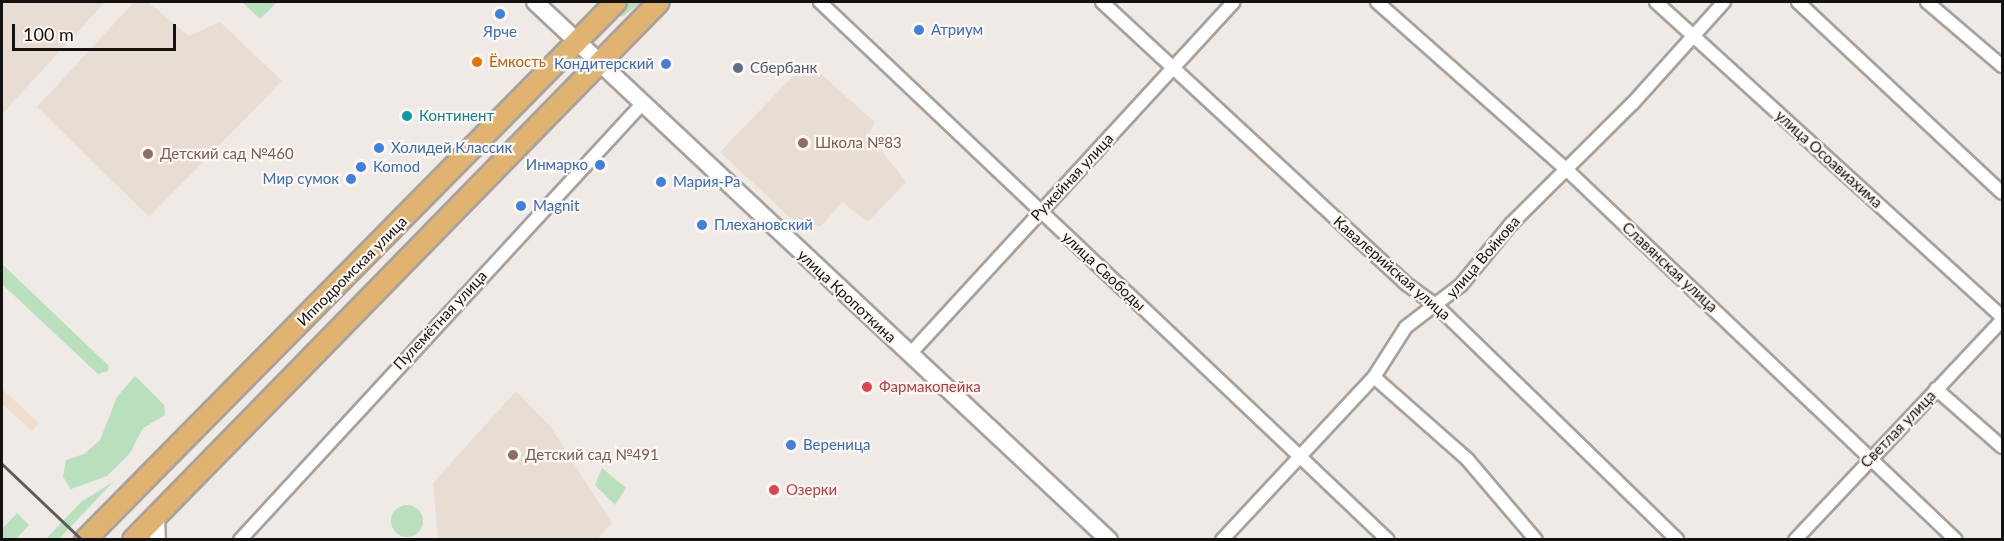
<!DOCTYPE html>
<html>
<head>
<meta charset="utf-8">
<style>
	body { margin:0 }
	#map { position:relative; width:2004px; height:541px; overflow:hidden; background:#efeae5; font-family:Lato,sans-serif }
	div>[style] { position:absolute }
	.industrial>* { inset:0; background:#f1ddce }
	.built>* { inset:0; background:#e8ddd2 }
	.green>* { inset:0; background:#b9e0bc }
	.round { border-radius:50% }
	.roads { filter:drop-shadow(2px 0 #a7a29d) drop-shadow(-2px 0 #a7a29d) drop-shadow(0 2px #a7a29d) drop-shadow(0 -2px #a7a29d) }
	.minor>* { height:12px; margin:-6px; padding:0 6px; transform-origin:6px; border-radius:6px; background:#fff }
	.tertiary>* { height:15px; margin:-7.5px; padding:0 7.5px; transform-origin:7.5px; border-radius:7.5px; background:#fff }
	.secondary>* { height:16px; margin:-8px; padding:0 8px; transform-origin:8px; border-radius:8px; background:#fff }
	.trunk>* { height:20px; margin:-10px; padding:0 10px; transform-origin:10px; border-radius:10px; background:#e0b470 }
	.rail>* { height:3px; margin:-1.5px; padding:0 1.5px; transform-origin:1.5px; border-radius:1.5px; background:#5d5a57 }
	.dots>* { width:16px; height:16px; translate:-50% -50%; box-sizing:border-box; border:3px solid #fdf7f2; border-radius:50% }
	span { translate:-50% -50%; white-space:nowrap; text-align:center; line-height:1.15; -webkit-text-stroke:4.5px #fdf7f2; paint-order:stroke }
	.shop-label { font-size:15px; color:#366cbe }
	.left { translate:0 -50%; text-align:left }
	.right { translate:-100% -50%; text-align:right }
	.food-label { font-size:15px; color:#c56008 }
	.service-label { font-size:15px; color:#4e5e75 }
	.culture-label { font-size:15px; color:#0d838f }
	.education-label { font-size:15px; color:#785e54 }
	.street-label { font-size:15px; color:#141210 }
	.health-label { font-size:15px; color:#be3a42 }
	.frame { position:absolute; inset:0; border:3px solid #141210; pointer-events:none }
	.scale { position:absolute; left:12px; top:24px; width:164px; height:27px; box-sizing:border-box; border:3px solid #141210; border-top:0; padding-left:8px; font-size:18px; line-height:21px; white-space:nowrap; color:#141210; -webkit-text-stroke:4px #fdf7f2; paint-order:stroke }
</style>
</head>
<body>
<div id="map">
	<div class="industrial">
		<div style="clip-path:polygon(2px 389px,39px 423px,32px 431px,2px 404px)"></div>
	</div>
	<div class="built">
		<div style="clip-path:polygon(2px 2px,105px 2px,2px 114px)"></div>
		<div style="clip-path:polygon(134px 2px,148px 2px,189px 36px,220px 22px,282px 81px,149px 217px,37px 107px)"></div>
		<div style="clip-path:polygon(821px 74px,875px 122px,869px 134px,906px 182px,868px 222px,842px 202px,821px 226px,797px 224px,720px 152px,793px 76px)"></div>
		<div style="clip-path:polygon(516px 391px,550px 426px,612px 523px,597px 539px,438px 539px,433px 483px)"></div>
	</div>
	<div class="green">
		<div style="clip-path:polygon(242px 2px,277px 2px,260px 19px)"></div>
		<div style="clip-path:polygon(624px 2px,642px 2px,622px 17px,618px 13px)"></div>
		<div style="clip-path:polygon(2px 264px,109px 366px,108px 371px,98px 374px,2px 284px)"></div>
		<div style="clip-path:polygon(135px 376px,164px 405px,165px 415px,143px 428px,130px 453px,107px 476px,71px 489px,63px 477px,66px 460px,84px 454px,100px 440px,117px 397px)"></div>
		<div style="clip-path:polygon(602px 468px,626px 488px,615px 505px,595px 485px)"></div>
		<div style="clip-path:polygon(113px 482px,59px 539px,46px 539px,81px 502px)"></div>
		<div class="round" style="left:391px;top:505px;width:32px;height:32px"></div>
		<div style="clip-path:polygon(17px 513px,29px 525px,16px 539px,2px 539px,2px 529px)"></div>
	</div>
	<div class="roads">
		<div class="minor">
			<div style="left:820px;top:2px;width:782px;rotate:43.45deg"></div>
			<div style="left:1102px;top:2px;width:413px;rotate:42.8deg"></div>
			<div style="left:1405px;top:283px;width:41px;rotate:36deg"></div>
			<div style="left:1438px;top:307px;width:334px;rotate:44.2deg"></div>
			<div style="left:1377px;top:2px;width:252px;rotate:41.5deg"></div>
			<div style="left:1566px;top:169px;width:538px;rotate:43.57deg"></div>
			<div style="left:1656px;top:2px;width:468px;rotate:42.3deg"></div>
			<div style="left:1798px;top:2px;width:279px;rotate:43.1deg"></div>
			<div style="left:1927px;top:2px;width:99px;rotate:40.5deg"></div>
			<div style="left:910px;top:354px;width:478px;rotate:-47.4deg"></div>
			<div style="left:1374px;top:377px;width:124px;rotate:41.4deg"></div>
			<div style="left:1467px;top:459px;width:106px;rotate:49.6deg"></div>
			<div style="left:1936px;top:389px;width:88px;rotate:41.3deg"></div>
			<div style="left:240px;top:540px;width:593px;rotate:-47.32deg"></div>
			<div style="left:1222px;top:540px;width:223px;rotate:-47deg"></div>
			<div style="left:1374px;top:377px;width:59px;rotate:-57.4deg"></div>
			<div style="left:1406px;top:327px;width:69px;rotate:-37.4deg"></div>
			<div style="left:1461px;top:285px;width:79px;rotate:-50.7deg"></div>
			<div style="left:1511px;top:224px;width:172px;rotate:-44.8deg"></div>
			<div style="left:1633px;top:103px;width:136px;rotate:-48deg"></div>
			<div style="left:1795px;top:540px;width:302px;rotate:-46.7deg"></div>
		</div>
		<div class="tertiary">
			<div style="left:156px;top:516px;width:24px;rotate:88deg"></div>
		</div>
		<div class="secondary">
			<div style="left:535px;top:2px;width:787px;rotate:43.15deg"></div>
		</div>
		<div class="trunk">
			<div style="left:85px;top:540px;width:756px;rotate:-45.38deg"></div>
			<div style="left:133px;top:540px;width:752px;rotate:-45.65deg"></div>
		</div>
	</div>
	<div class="rail">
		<div style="left:2px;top:464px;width:110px;rotate:43.5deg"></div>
	</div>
	<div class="dots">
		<div style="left:500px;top:14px;background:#3f7fe0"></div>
		<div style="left:919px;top:30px;background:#3f7fe0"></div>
		<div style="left:477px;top:62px;background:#e8710a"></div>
		<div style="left:666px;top:64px;background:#3f7fe0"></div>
		<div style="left:738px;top:68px;background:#5c6f8a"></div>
		<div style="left:407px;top:116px;background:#0f9aa8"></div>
		<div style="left:803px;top:143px;background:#8d6e63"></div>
		<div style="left:379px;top:148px;background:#3f7fe0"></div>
		<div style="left:148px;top:154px;background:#8d6e63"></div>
		<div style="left:600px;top:165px;background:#3f7fe0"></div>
		<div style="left:361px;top:167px;background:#3f7fe0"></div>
		<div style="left:351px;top:179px;background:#3f7fe0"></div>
		<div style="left:661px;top:182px;background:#3f7fe0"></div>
		<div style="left:521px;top:206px;background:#3f7fe0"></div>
		<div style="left:702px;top:225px;background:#3f7fe0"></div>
		<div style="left:867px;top:387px;background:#e0444e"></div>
		<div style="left:791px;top:445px;background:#3f7fe0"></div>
		<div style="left:513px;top:455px;background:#8d6e63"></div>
		<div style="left:774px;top:490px;background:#e0444e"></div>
	</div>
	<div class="shop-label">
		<span class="left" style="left:931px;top:30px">Атриум</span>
		<span style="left:500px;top:32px">Ярче</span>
		<span class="right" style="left:654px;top:64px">Кондитерский</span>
		<span class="left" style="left:391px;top:148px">Холидей Классик</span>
		<span class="right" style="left:588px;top:165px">Инмарко</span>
		<span class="left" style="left:373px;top:167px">Komod</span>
		<span class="right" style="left:339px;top:179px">Мир сумок</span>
		<span class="left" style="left:673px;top:182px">Мария-Ра</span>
		<span class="left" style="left:533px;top:206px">Magnit</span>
		<span class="left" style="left:714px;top:225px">Плехановский</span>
		<span class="left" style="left:803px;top:445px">Вереница</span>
	</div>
	<div class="food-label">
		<span class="left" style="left:489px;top:62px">Ёмкость</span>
	</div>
	<div class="service-label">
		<span class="left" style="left:750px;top:68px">Сбербанк</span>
	</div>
	<div class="culture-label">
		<span class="left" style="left:419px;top:116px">Континент</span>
	</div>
	<div class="education-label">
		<span class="left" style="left:815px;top:143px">Школа №83</span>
		<span class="left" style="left:160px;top:154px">Детский сад №460</span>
		<span class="left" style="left:525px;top:455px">Детский сад №491</span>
	</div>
	<div class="street-label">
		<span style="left:1829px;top:159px;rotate:42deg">улица Осоавиахима</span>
		<span style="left:1072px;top:177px;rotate:-47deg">Ружейная улица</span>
		<span style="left:1483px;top:257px;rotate:-49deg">улица Войкова</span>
		<span style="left:1670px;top:267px;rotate:43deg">Славянская улица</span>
		<span style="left:1392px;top:268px;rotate:41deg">Кавалерийская улица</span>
		<span style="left:352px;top:271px;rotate:-45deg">Ипподромская улица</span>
		<span style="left:1104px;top:271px;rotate:43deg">улица Свободы</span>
		<span style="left:847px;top:296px;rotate:43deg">улица Кропоткина</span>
		<span style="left:440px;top:320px;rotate:-47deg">Пулемётная улица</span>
		<span style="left:1898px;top:429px;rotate:-46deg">Светлая улица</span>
	</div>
	<div class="health-label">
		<span class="left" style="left:879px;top:387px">Фармакопейка</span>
		<span class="left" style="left:786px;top:490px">Озерки</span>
	</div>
	<div class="frame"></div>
	<div class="scale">100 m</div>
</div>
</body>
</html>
